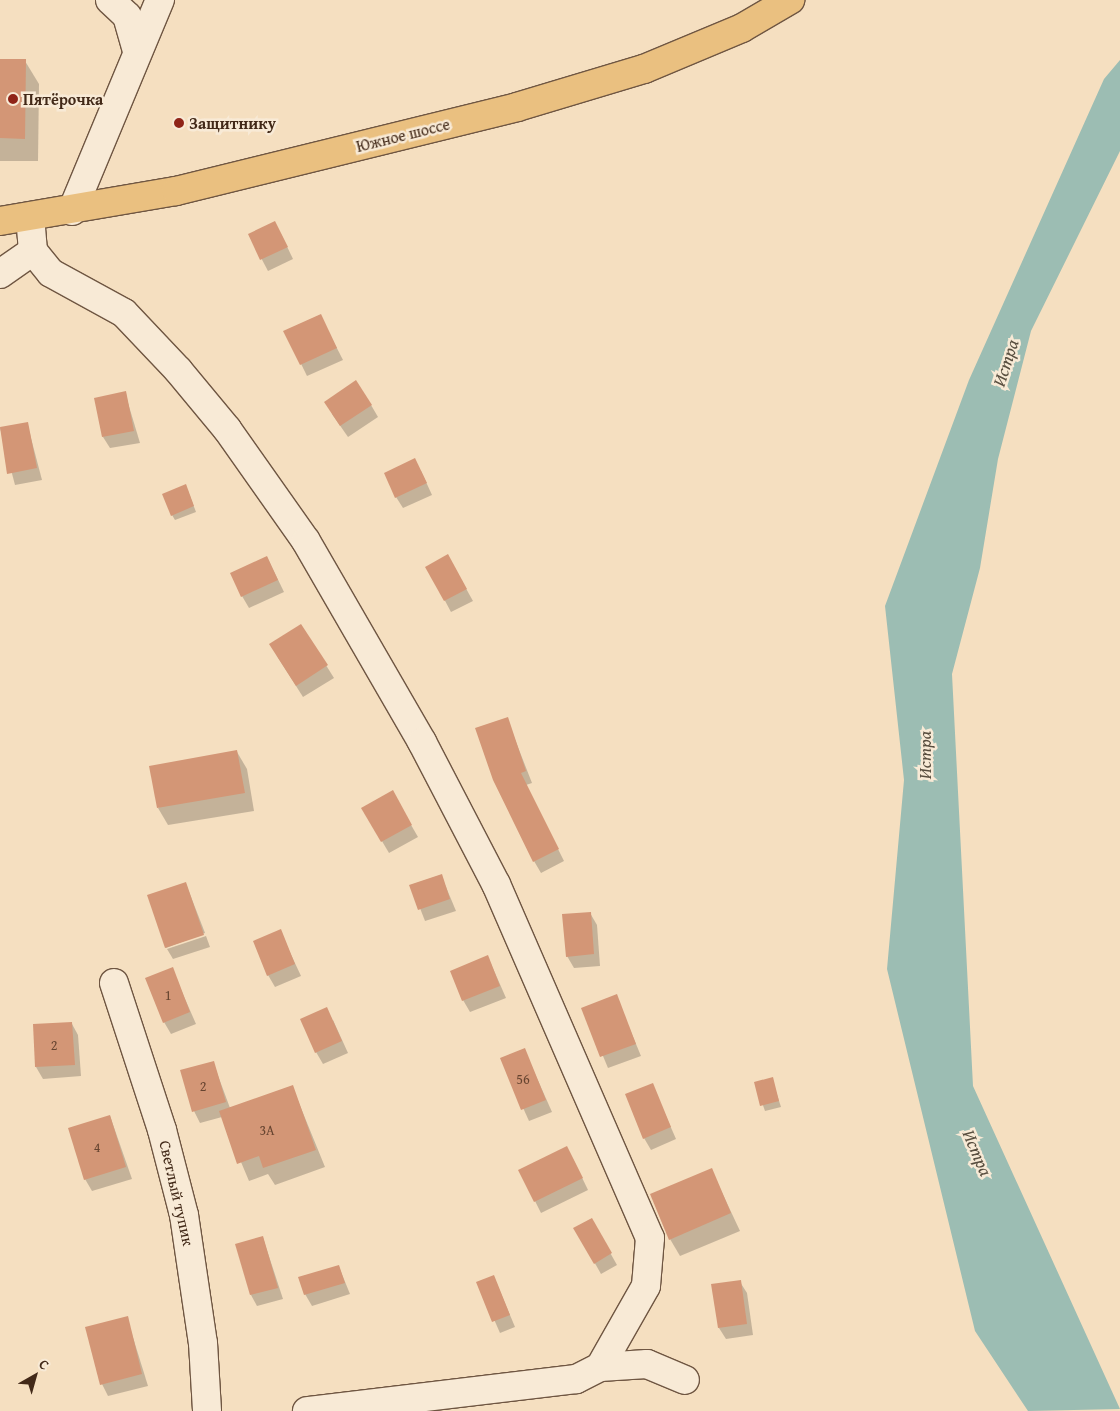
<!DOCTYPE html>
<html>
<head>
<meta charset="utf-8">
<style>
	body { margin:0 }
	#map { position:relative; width:1120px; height:1411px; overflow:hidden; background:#f5dfc0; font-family:"Gentium Book Plus",serif }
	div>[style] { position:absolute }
	.water>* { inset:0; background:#9cbdb3 }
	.shadow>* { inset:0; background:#0003 }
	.building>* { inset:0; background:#d39676 }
	.roads { filter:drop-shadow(1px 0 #6f5642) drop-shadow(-1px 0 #6f5642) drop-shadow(0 1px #6f5642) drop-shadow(0 -1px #6f5642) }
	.minor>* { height:28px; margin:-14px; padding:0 14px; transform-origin:14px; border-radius:14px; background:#f8ead6 }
	.major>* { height:28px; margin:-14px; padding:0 14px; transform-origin:14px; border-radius:14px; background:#eac080 }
	.dots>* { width:14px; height:14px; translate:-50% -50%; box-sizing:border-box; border:2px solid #f8ead6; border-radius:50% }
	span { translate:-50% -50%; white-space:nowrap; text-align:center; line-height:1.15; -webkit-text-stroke:5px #f8ead6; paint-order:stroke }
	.number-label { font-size:14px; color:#664430 }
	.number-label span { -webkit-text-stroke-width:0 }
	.poi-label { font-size:16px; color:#422918; font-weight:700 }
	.left { translate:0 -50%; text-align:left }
	.street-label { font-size:16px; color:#422918 }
	.water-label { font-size:18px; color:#584e3f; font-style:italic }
	.north { position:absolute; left:10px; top:1351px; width:50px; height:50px; -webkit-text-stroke:4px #f8ead6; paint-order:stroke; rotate:38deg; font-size:14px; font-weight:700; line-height:20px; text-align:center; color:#422918 }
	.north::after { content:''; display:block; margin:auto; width:18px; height:22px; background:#422918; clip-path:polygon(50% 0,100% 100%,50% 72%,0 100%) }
</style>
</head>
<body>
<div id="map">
	<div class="water">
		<div style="clip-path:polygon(1120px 60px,1120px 151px,1031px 331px,998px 459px,980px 568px,952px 674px,973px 1086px,1120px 1409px,1028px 1411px,975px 1331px,887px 969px,904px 780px,885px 606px,969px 380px,1104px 79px)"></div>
	</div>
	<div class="shadow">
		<div style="clip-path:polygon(0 60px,25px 61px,39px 84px,38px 161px,0 161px)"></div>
		<div style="clip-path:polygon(281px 234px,293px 259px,268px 271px,249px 235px)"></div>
		<div style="clip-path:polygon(320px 315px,343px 360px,307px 376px,285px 331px)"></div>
		<div style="clip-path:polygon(125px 393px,140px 443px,110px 448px,103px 437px)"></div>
		<div style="clip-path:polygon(371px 405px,378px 417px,348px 437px,332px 414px)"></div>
		<div style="clip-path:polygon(27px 423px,42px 480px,15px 485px,0 428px)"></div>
		<div style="clip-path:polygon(421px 471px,432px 495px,403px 508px,396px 497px)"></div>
		<div style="clip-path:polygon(188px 491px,196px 512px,175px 520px,172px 515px)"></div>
		<div style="clip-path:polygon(267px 557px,284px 592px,249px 608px,242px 596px)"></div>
		<div style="clip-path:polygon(427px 567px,454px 567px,473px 601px,451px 612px)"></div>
		<div style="clip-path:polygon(301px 625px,334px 678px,303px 697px,277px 656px)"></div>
		<div style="clip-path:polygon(507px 719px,532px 783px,526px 785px,564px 861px,541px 873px,534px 861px)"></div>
		<div style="clip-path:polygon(237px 752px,247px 769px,254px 811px,168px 825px,158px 808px)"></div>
		<div style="clip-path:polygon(392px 792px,418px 837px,389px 853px,363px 809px)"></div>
		<div style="clip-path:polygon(441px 875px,456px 911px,425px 921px,411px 885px)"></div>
		<div style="clip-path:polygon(186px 884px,205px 933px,166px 948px,149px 896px)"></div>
		<div style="clip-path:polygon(590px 913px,597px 925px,600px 966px,574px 968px,567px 956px)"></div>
		<div style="clip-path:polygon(280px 931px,301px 976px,275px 987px,268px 975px)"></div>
		<div style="clip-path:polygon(206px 936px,210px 947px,173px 959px,167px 949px)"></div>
		<div style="clip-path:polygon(488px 957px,506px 998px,470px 1012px,463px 1000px)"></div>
		<div style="clip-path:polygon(172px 969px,196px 1024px,171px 1034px,164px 1022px)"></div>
		<div style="clip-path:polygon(616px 996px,641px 1056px,608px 1068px,583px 1008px)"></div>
		<div style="clip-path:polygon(333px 1020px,348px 1053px,323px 1064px,316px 1052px)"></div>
		<div style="clip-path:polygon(72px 1024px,78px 1035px,81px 1076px,43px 1079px,36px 1067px)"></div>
		<div style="clip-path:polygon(524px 1049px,552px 1112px,529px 1121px,501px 1059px)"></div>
		<div style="clip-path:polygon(213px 1062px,230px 1108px,292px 1086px,325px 1167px,275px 1185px,268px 1174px,249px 1181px,222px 1117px,200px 1123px,194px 1111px)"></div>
		<div style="clip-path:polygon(772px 1079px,781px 1107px,765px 1111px,755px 1083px)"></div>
		<div style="clip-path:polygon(652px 1084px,676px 1139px,651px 1150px,644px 1138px)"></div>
		<div style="clip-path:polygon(110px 1116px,132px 1179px,92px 1191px,85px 1179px)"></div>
		<div style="clip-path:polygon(573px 1159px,588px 1190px,541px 1213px,535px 1201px)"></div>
		<div style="clip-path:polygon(711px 1169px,740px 1231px,680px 1256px,670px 1239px)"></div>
		<div style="clip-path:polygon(591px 1219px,617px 1265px,601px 1274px,575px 1228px)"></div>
		<div style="clip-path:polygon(263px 1238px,283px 1299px,257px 1306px,251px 1295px)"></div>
		<div style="clip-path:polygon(339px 1267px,350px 1294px,312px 1306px,305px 1294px)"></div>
		<div style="clip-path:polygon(494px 1277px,515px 1327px,500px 1333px,478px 1283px)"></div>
		<div style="clip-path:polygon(740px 1282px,747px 1293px,753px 1335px,726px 1339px,719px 1328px)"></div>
		<div style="clip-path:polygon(127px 1318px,148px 1386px,108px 1396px,102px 1384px)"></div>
	</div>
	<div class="building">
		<div style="clip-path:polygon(0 59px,26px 59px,25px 139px,0 138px)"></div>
		<div style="clip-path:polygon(275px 221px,288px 247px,260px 260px,248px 234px)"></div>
		<div style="clip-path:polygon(321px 314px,337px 348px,300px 365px,283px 331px)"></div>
		<div style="clip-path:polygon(356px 380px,372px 405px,340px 426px,324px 402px)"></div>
		<div style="clip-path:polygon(126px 391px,134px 431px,102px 437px,94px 398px)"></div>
		<div style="clip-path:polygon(28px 422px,37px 468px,7px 474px,0 427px)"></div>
		<div style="clip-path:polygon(415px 458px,427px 483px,395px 498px,384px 473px)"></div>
		<div style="clip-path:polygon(186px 484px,194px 506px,171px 516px,162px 494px)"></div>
		<div style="clip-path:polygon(448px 554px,467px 589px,444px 601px,425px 567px)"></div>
		<div style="clip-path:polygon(267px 556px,278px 580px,241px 597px,230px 573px)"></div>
		<div style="clip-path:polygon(301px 624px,328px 665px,296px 686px,269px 644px)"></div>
		<div style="clip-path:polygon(508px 717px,526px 771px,521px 773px,559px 849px,533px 862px,493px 780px,475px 728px)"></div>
		<div style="clip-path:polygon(237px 750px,245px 793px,157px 808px,149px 766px)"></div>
		<div style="clip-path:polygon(393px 790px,412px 825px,381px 842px,361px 808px)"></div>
		<div style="clip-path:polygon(442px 874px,450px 899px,418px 910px,409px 885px)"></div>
		<div style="clip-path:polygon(186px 882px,204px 935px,165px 948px,147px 895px)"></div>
		<div style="clip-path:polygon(591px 912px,594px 954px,566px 957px,562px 914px)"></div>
		<div style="clip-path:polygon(281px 929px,295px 964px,267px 976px,253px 941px)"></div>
		<div style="clip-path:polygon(488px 955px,500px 986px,462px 1001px,450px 971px)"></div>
		<div style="clip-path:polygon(173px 967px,190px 1012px,163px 1023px,145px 978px)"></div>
		<div style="clip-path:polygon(617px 994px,636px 1044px,600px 1057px,581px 1008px)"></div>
		<div style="clip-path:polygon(327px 1007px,342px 1041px,315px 1053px,300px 1019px)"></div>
		<div style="clip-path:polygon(72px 1022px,75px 1065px,35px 1067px,33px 1024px)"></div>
		<div style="clip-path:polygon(525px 1048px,546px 1100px,521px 1110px,500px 1058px)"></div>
		<div style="clip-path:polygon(214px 1061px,226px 1102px,192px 1112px,180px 1070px)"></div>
		<div style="clip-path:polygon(773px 1077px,779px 1101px,760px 1106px,754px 1082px)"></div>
		<div style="clip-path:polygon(653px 1083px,671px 1127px,643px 1139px,625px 1094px)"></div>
		<div style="clip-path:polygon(293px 1085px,316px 1150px,263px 1168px,259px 1156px,237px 1164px,219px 1111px)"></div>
		<div style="clip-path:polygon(110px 1115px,126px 1167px,84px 1180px,68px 1128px)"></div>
		<div style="clip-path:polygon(567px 1146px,583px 1178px,534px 1202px,518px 1170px)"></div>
		<div style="clip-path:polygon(712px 1168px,731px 1213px,669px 1240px,650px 1194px)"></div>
		<div style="clip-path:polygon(592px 1218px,612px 1253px,594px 1264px,573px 1228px)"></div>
		<div style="clip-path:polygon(263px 1236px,278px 1288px,250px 1295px,235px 1244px)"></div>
		<div style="clip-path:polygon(339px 1265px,345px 1283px,304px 1295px,298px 1277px)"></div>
		<div style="clip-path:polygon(494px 1275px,510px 1315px,492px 1322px,476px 1282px)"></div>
		<div style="clip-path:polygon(741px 1280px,747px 1324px,718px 1328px,711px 1284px)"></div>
		<div style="clip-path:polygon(128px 1316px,142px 1374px,100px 1385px,85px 1327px)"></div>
	</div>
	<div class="roads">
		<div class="minor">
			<div style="left:110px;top:0;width:23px;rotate:43deg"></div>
			<div style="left:127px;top:16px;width:37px;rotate:74deg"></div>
			<div style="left:72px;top:211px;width:229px;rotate:-67.4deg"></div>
			<div style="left:33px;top:251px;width:28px;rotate:51deg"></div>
			<div style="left:51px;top:273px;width:83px;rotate:28.7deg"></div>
			<div style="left:124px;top:313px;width:79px;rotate:46.5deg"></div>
			<div style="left:178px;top:370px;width:77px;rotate:50.3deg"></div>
			<div style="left:227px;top:429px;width:137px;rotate:54.8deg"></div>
			<div style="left:306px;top:541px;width:232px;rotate:60deg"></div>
			<div style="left:422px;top:742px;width:160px;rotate:62.5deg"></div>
			<div style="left:496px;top:884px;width:386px;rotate:66.5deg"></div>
			<div style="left:650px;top:1238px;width:48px;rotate:94.8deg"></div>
			<div style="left:646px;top:1286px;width:93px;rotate:119.6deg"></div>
			<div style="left:600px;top:1367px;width:27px;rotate:153deg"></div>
			<div style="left:576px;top:1379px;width:271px;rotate:173.2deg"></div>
			<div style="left:0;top:274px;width:40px;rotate:-34.9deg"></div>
			<div style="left:33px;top:251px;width:33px;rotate:-95deg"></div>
			<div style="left:114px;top:983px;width:155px;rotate:71.9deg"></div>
			<div style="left:162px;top:1130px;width:88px;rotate:75.5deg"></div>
			<div style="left:184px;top:1215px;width:129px;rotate:81.6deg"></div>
			<div style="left:203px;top:1343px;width:68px;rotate:86.6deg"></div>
			<div style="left:600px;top:1367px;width:47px;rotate:-3.7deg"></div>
			<div style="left:647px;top:1364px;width:41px;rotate:22.8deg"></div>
		</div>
		<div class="major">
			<div style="left:0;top:221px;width:179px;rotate:-9.7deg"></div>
			<div style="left:176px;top:191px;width:351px;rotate:-13.8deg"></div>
			<div style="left:517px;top:107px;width:133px;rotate:-16.7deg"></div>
			<div style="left:644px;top:69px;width:106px;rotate:-22.7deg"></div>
			<div style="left:742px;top:28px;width:56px;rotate:-30.3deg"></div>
		</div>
	</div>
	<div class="dots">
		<div style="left:13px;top:99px;background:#8f2418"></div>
		<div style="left:179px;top:123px;background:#8f2418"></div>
	</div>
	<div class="number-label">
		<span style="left:168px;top:995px">1</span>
		<span style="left:54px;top:1045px">2</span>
		<span style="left:523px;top:1079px">56</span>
		<span style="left:203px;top:1086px">2</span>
		<span style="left:267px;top:1130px">3А</span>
		<span style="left:97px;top:1147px">4</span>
	</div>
	<div class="poi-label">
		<span class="left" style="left:23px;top:99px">Пятёрочка</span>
		<span class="left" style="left:189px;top:123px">Защитнику</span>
	</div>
	<div class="street-label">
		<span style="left:403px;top:135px;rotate:-14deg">Южное шоссе</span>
		<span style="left:177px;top:1193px;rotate:77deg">Светлый тупик</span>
	</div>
	<div class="water-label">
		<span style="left:1006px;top:363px;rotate:-72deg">Истра</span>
		<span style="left:925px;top:755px;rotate:-90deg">Истра</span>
		<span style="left:977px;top:1153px;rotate:67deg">Истра</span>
	</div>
	<div class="north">С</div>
</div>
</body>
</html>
